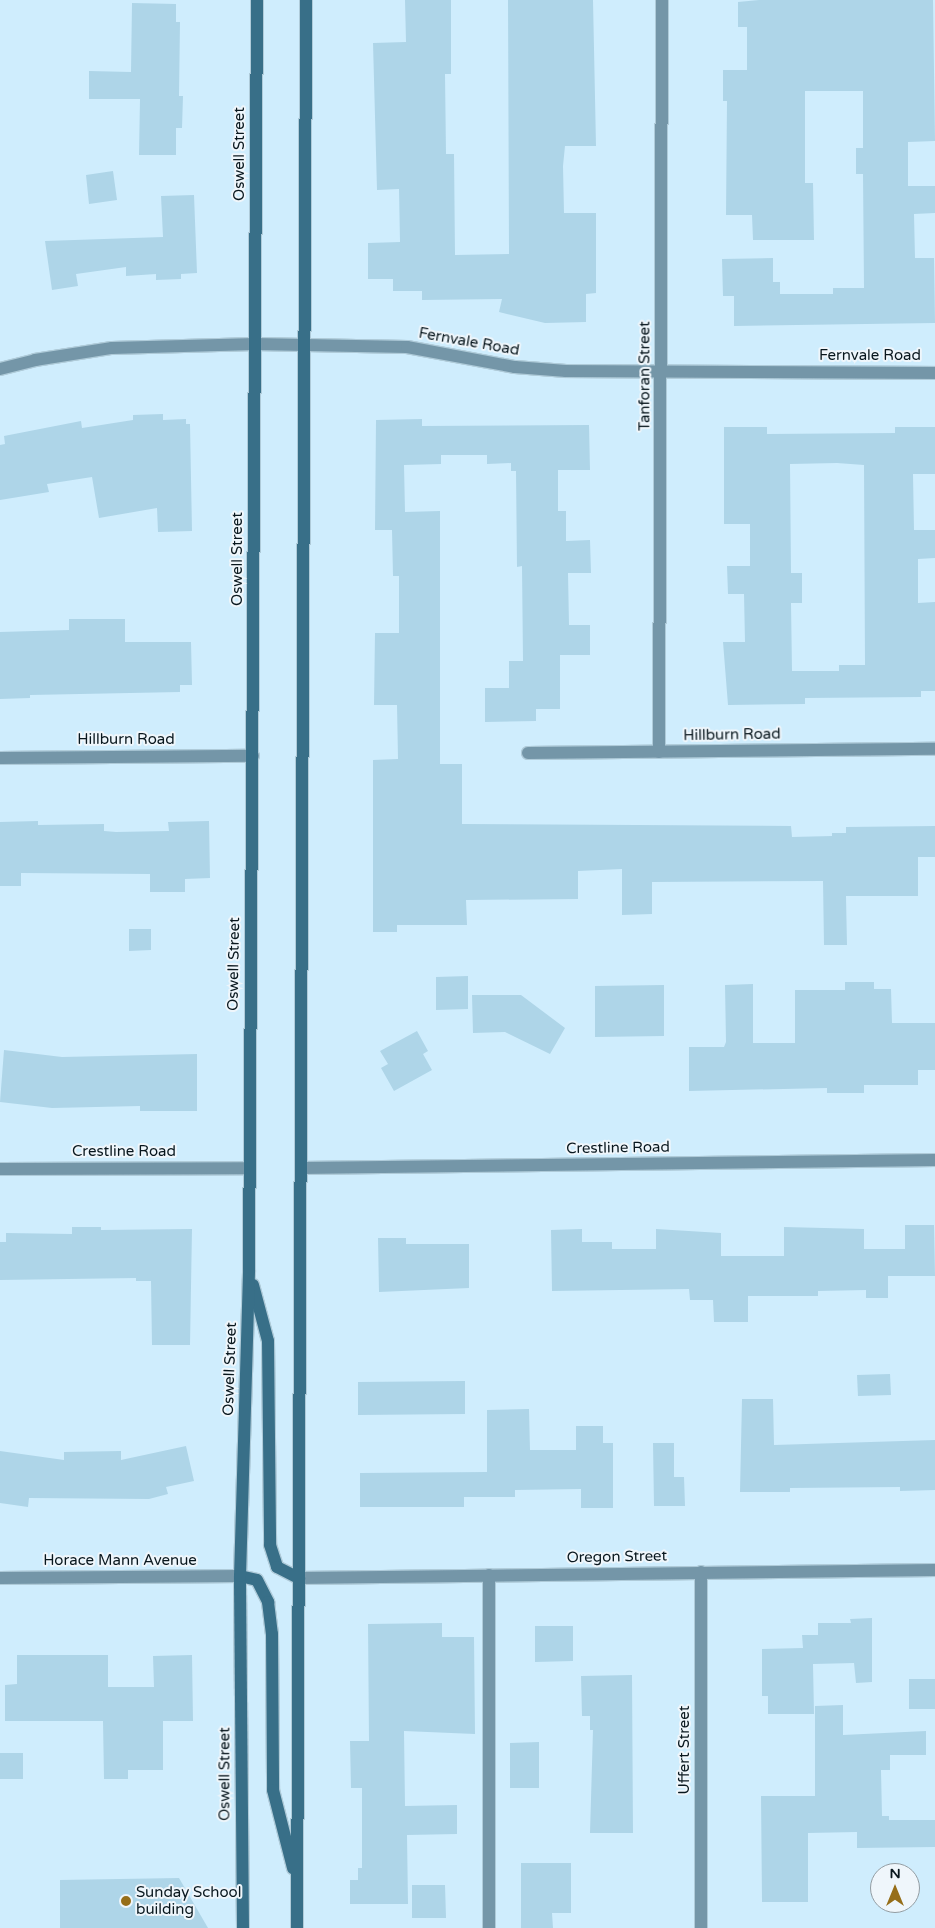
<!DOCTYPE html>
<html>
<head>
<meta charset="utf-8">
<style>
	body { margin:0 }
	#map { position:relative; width:935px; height:1928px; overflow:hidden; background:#cfedfd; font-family:"Varela Round",sans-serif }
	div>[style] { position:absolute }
	.building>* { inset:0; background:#aed5e8 }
	.roads { filter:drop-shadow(1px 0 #afcbd9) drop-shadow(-1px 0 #afcbd9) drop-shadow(0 1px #afcbd9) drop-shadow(0 -1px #afcbd9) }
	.lane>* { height:12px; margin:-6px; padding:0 6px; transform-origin:6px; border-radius:6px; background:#7496a8 }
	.street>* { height:12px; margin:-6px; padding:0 6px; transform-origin:6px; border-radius:6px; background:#7496a8 }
	.secondary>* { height:12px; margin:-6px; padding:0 6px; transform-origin:6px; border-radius:6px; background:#386f88 }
	.dots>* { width:14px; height:14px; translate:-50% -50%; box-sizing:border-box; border:2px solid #eff6fb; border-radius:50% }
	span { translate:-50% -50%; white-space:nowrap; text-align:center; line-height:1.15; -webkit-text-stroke:4px #eff6fb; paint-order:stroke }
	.street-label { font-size:15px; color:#08171e }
	.poi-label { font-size:15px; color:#08171e }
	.left { translate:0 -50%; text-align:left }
	.north { position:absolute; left:870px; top:1863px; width:50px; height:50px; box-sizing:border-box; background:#eff6fb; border:1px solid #939da3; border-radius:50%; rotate:0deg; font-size:14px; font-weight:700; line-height:20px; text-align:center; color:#08171e }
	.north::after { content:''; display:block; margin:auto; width:18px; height:22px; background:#966e19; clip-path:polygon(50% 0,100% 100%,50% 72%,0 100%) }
</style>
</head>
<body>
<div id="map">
	<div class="building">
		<div style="clip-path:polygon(405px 0,451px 0,451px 74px,445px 74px,446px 154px,454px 154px,455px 255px,509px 254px,508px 0,593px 0,596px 146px,565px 146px,563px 166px,564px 213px,596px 213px,596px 293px,586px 294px,586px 322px,545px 323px,499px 312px,502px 299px,422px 300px,422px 291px,393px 291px,393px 279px,368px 279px,368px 243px,400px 242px,399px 189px,377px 190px,373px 43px,406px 42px)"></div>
		<div style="clip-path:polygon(759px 0,933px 0,935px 141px,908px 142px,908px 186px,935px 186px,935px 213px,914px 214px,915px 258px,934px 258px,935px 323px,734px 326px,734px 296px,723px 296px,722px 259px,773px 258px,773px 282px,780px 282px,780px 294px,833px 294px,833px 288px,864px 288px,863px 174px,856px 174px,856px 148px,863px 148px,863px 91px,805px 91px,805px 183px,813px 183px,814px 240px,753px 240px,752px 215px,726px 215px,727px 101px,723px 101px,723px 70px,747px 70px,747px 27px,738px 27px,738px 2px)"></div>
		<div style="clip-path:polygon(132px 3px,176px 4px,176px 22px,180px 22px,179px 96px,183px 96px,182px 128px,176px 128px,176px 155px,139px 155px,140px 99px,89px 99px,89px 71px,131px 72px)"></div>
		<div style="clip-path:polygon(113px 171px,117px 200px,89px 204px,86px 175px)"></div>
		<div style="clip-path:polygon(194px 195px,197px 273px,181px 274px,181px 279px,156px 280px,156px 274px,126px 276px,126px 267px,76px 274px,78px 286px,52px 290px,45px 241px,163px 237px,161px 196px)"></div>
		<div style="clip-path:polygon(163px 414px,163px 420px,186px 419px,186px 424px,190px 424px,192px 531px,158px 532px,157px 508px,99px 518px,92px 477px,47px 484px,49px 492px,0 500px,0 445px,5px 444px,4px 436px,81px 421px,82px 428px,133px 420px,133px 415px)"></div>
		<div style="clip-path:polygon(422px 419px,422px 426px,589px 425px,590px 470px,558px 470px,558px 511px,566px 511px,566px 541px,590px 540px,591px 573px,568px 573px,569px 625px,590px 625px,590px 655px,560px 655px,560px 709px,536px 709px,536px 721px,485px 722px,485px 688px,509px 688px,509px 661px,523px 661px,522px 566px,517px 567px,516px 471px,511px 471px,511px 463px,487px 464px,487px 455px,441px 455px,441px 464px,404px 465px,405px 512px,440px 511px,440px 764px,462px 764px,462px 824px,791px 826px,792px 837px,832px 836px,832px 833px,846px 833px,846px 827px,935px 826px,935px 857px,918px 857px,918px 896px,846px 896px,847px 945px,824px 945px,823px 881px,652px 882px,652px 914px,622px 915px,622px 869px,578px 871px,578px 899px,466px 900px,467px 925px,397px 925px,397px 932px,373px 932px,373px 760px,398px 759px,397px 705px,374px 705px,375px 633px,399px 633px,399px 576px,393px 576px,392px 530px,375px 530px,376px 420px)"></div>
		<div style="clip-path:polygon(evenodd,724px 427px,767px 427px,767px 434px,895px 433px,895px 427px,935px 427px,935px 474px,913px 474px,914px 530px,935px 530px,935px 558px,918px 559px,918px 603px,935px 602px,935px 691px,921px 691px,921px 697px,805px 698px,805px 704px,728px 705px,723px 642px,745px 642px,744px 594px,728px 594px,727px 566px,750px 566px,750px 524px,724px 524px,724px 427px,837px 463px,864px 465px,865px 665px,839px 665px,839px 671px,792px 671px,791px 603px,802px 603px,802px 573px,791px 573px,790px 464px,837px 463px)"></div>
		<div style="clip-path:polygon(69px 619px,125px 619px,125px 642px,191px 642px,192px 685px,180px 685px,180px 692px,30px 695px,30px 698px,0 699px,0 632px,69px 630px)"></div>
		<div style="clip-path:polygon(38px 821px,38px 825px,104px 824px,104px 831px,116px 832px,169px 831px,168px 822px,209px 821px,210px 878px,185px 879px,185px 892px,150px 892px,150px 874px,21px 873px,21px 886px,0 886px,0 822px)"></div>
		<div style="clip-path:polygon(129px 929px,151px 929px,151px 950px,129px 951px)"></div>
		<div style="clip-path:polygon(468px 976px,468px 1009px,436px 1010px,436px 977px)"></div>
		<div style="clip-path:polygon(845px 982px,874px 982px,874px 989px,891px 989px,892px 1023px,935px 1023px,935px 1070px,918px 1070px,918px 1085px,864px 1085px,864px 1093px,827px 1093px,827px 1088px,689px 1091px,689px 1047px,724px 1047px,726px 1042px,725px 985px,753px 984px,753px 1043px,795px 1043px,795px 990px,845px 990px)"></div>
		<div style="clip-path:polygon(664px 985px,664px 1036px,595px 1037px,595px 986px)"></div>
		<div style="clip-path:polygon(472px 995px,521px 995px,565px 1028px,550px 1054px,505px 1032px,473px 1033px)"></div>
		<div style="clip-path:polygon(417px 1031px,428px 1051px,423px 1054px,432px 1070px,394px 1091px,381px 1068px,388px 1064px,380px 1051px)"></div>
		<div style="clip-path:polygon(4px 1050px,62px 1057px,197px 1054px,197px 1111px,140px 1111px,140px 1106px,52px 1108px,0 1102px)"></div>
		<div style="clip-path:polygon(905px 1225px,934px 1225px,935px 1276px,888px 1276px,888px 1298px,866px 1298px,866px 1290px,818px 1291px,818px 1296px,748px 1296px,748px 1322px,714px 1322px,713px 1300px,690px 1300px,689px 1289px,552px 1291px,551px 1230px,582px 1229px,582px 1242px,612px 1242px,612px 1249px,656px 1249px,656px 1229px,721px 1233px,721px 1256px,784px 1256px,784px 1227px,864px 1229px,864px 1249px,905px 1249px)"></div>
		<div style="clip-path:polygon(72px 1227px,101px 1227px,101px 1230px,192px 1229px,190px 1345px,152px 1345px,151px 1281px,136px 1281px,136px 1278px,0 1280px,0 1242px,6px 1242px,6px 1233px,72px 1234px)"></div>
		<div style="clip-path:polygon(378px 1238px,406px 1238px,406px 1244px,469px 1244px,469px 1288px,379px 1292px)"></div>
		<div style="clip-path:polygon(890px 1374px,891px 1395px,858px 1396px,857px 1375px)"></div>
		<div style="clip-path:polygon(465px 1381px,465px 1414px,358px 1415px,358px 1382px)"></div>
		<div style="clip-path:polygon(742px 1399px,773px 1399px,774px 1445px,935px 1440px,935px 1490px,900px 1491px,900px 1487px,790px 1488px,790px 1492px,740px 1492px)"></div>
		<div style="clip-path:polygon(529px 1409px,530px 1450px,576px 1450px,576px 1426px,603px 1426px,603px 1443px,613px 1443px,613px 1508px,581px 1508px,581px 1489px,515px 1490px,515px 1497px,464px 1497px,464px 1507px,360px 1507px,360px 1473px,487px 1472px,487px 1410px)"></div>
		<div style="clip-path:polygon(653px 1443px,674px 1443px,674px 1477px,684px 1477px,685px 1506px,654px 1506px)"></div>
		<div style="clip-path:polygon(186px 1446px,194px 1481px,166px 1487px,168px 1494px,149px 1499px,29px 1498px,28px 1507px,0 1503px,0 1451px,64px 1460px,64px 1452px,121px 1451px,121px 1460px)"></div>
		<div style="clip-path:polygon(872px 1618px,872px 1682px,856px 1683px,854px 1663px,813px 1664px,814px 1714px,768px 1714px,768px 1696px,762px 1696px,762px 1649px,803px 1648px,802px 1635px,818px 1635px,818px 1623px,851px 1623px,850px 1619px)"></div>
		<div style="clip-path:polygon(442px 1623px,442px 1637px,474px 1637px,475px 1734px,404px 1731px,405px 1806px,457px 1805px,457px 1834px,407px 1835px,408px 1904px,350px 1904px,350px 1880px,358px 1880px,358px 1868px,362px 1868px,362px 1788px,351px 1788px,350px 1741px,369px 1741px,368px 1624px)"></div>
		<div style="clip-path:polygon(535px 1626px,573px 1626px,573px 1661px,535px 1662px)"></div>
		<div style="clip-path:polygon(17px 1655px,108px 1655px,108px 1687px,154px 1687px,153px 1656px,192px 1655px,193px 1721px,163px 1721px,163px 1770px,128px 1770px,128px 1779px,104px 1779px,103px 1721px,5px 1721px,5px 1685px,17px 1684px)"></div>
		<div style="clip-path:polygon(632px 1675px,633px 1833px,590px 1833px,593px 1730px,590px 1730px,590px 1716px,582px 1716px,581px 1676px)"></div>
		<div style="clip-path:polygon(909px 1679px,935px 1679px,935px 1709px,909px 1709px)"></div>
		<div style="clip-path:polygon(843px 1705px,843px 1735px,926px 1731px,926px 1755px,890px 1755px,890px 1770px,881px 1770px,882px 1816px,889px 1816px,889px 1820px,935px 1820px,935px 1847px,857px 1848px,857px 1832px,808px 1833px,808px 1902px,762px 1902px,761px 1796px,815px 1796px,815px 1706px)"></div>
		<div style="clip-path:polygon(539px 1742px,539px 1788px,510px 1788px,510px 1743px)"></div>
		<div style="clip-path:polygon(0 1753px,23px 1753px,23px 1779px,0 1779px)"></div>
		<div style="clip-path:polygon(521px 1863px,571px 1863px,571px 1913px,552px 1913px,553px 1928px,521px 1928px)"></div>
		<div style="clip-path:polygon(179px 1878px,208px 1928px,60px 1928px,60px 1880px)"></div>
		<div style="clip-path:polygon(412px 1885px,445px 1885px,446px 1918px,412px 1918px)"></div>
	</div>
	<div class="roads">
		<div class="lane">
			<div style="left:489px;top:1575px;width:353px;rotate:90deg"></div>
		</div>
		<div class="street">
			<div style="left:0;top:369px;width:36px;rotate:-14deg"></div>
			<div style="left:35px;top:360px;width:78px;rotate:-8.9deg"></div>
			<div style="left:112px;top:348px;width:143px;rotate:-1.6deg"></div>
			<div style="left:255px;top:344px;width:152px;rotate:1.1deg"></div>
			<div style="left:407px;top:347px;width:110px;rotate:10.5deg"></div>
			<div style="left:515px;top:367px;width:51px;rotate:4.5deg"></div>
			<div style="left:566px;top:371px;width:369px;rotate:0.3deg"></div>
			<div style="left:659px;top:752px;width:752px;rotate:-89.77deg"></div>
			<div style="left:528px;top:753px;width:407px;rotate:-0.6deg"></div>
			<div style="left:0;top:758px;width:253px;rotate:-0.5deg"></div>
			<div style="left:301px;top:1168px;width:634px;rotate:-0.72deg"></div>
			<div style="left:0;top:1169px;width:248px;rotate:-0.2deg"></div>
			<div style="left:701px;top:1572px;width:356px;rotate:90deg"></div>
			<div style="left:0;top:1578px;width:240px;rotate:-0.5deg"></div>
			<div style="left:299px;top:1578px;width:636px;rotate:-0.72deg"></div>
		</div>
		<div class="secondary">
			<div style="left:253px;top:1285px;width:58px;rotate:75deg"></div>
			<div style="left:268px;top:1341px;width:204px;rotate:89.4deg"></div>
			<div style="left:270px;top:1545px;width:23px;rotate:72deg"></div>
			<div style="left:277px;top:1567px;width:25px;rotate:27deg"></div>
			<div style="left:240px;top:1576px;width:17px;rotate:13deg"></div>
			<div style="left:257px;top:1580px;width:25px;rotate:63deg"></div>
			<div style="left:268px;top:1602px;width:32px;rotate:83deg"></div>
			<div style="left:272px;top:1634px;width:156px;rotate:89.6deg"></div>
			<div style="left:273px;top:1790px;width:81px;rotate:75.6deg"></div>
			<div style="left:243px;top:1928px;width:352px;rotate:-90.5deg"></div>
			<div style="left:240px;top:1576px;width:306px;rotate:-88.3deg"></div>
			<div style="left:249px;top:1270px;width:1270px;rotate:-89.64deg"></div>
			<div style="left:297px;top:1928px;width:1928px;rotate:-89.73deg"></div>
		</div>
	</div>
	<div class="dots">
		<div style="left:126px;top:1901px;background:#966e19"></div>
	</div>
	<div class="street-label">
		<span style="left:240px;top:154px;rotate:-90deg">Oswell Street</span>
		<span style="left:469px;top:342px;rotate:10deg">Fernvale Road</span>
		<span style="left:870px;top:356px">Fernvale Road</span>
		<span style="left:645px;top:376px;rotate:-90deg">Tanforan Street</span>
		<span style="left:238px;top:559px;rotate:-90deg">Oswell Street</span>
		<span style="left:732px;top:735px;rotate:-1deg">Hillburn Road</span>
		<span style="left:126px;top:740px">Hillburn Road</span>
		<span style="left:234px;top:964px;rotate:-89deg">Oswell Street</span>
		<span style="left:618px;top:1148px;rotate:-1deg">Crestline Road</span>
		<span style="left:124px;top:1152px">Crestline Road</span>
		<span style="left:230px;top:1369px;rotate:-88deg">Oswell Street</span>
		<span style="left:617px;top:1557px;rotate:-1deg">Oregon Street</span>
		<span style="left:120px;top:1561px">Horace Mann Avenue</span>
		<span style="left:685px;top:1750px;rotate:-90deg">Uffert Street</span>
		<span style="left:225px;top:1774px;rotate:-90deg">Oswell Street</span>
	</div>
	<div class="poi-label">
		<span class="left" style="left:136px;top:1901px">Sunday School<br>building</span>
	</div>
	<div class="north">N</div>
</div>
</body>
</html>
